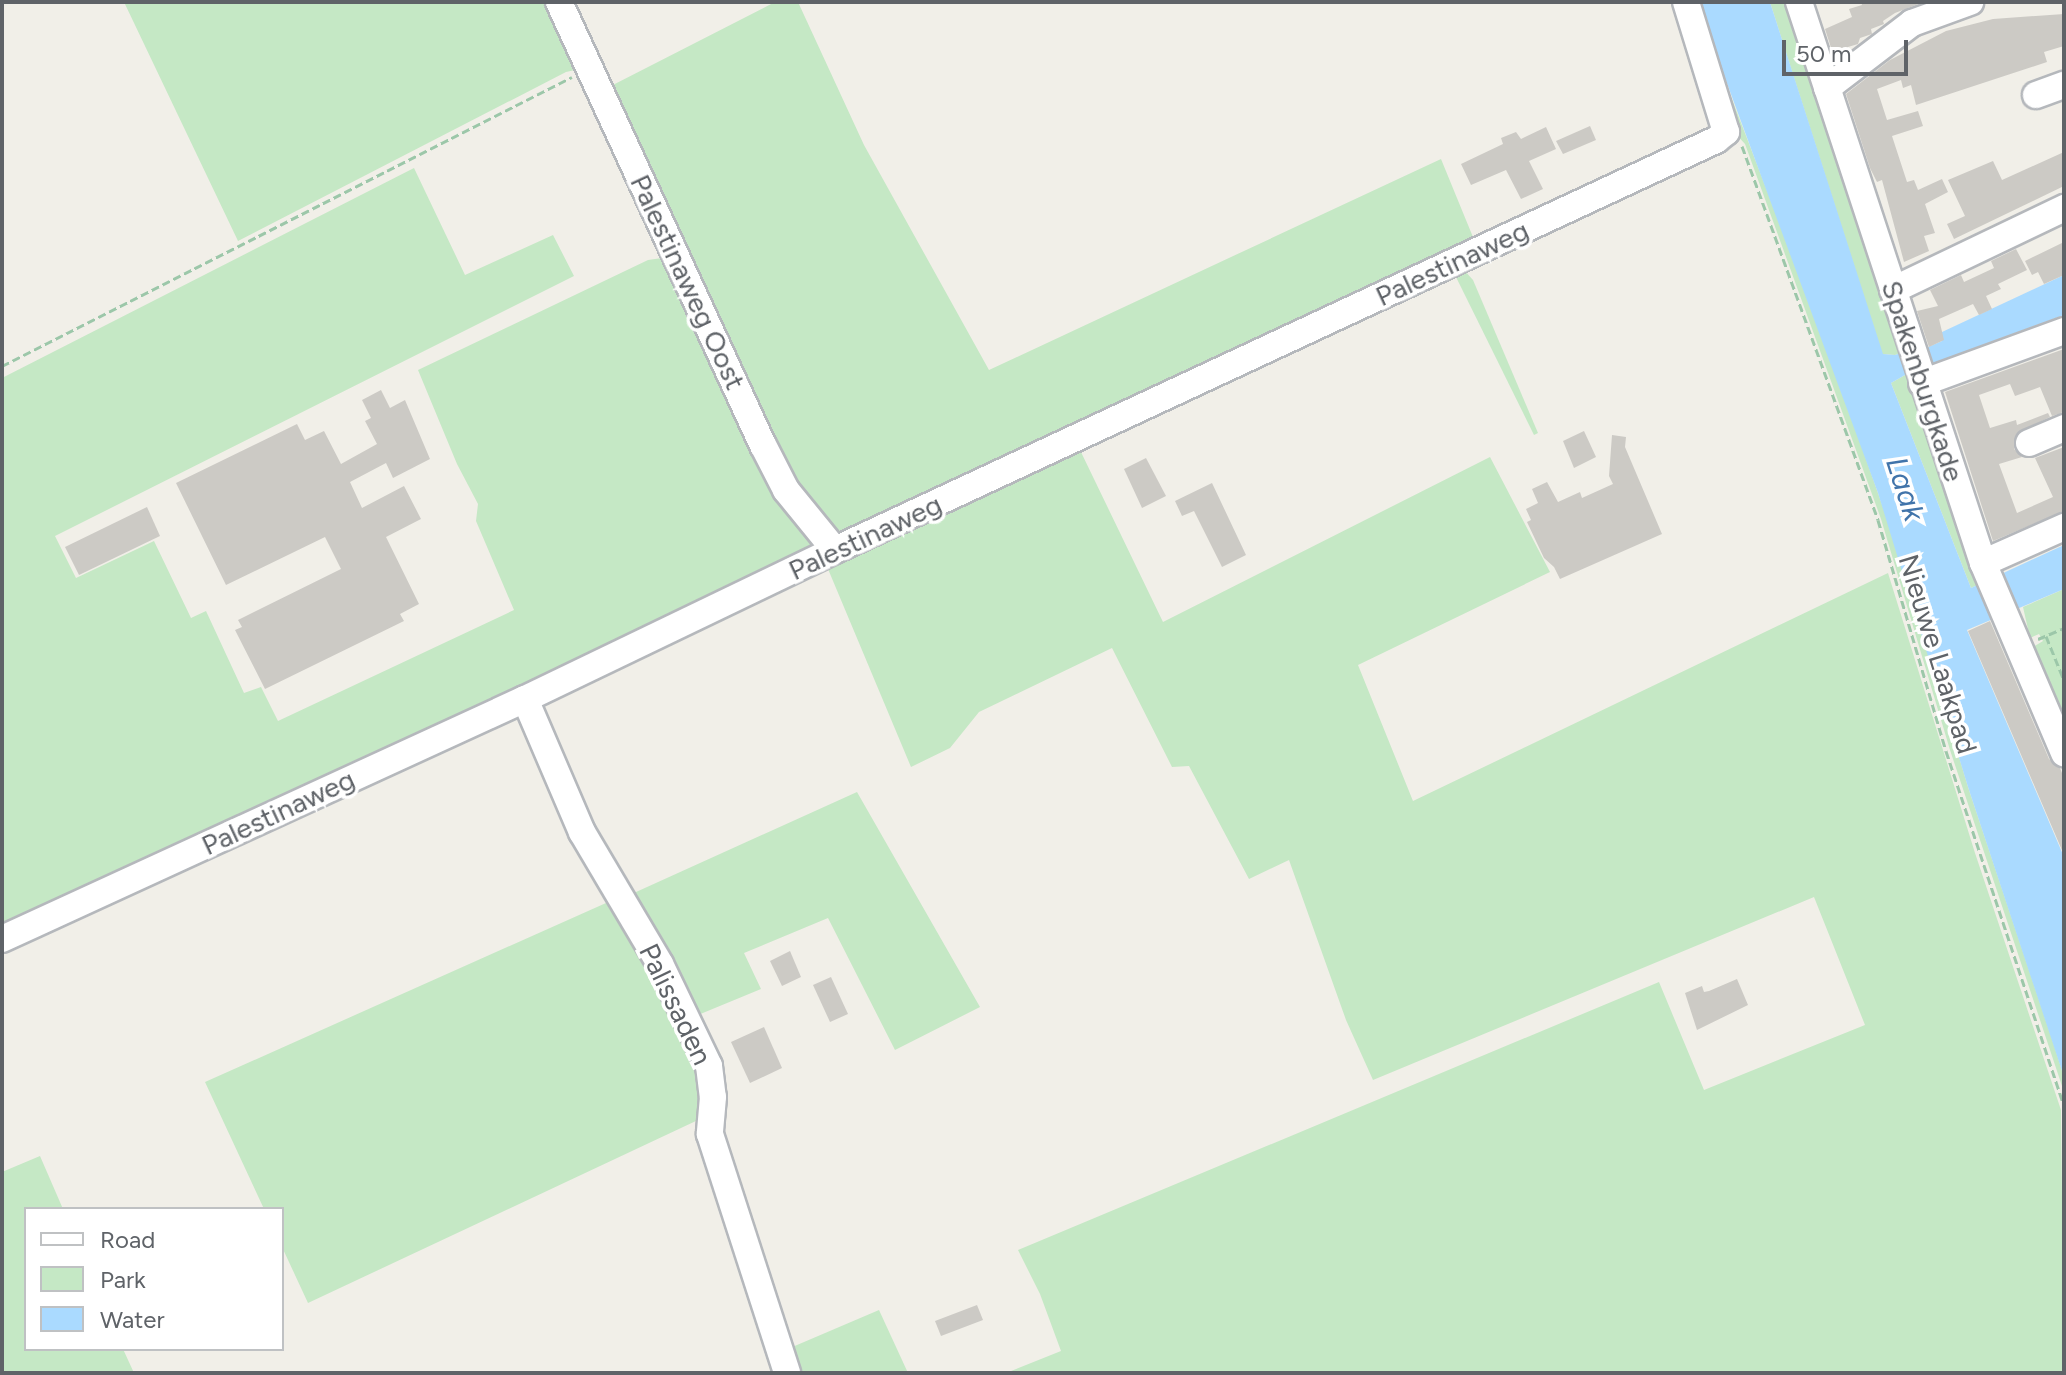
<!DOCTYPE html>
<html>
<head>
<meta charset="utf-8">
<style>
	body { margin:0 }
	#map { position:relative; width:2066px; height:1375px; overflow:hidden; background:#f1efe8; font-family:Figtree,sans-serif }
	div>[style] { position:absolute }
	.green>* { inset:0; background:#c5e8c5 }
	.water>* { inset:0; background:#aadaff }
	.building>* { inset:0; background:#cccac5 }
	.path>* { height:3px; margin-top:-1.5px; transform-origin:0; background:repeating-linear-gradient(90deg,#9cc7a9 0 8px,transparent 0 12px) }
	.roads { filter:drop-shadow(2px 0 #b5b8bc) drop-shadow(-2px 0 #b5b8bc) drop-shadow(0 2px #b5b8bc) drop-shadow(0 -2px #b5b8bc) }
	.minor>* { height:26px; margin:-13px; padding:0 13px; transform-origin:13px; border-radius:13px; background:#fff }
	span { translate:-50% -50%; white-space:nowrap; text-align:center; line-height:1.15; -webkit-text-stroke:7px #fff; paint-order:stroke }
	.street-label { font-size:28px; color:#5f6368 }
	.water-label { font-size:30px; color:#4174aa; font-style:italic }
	.frame { position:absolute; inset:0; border:4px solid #5f6368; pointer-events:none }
	.legend { position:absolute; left:24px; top:1207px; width:260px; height:144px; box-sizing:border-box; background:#fff; border:2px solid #bfc1c3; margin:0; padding:10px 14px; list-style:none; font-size:24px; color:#5f6368 }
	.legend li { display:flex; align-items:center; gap:16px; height:40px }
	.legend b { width:40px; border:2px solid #bfc1c3 }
	.scale { position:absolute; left:1782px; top:40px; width:126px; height:36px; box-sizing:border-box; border:4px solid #5f6368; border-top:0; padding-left:10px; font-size:24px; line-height:28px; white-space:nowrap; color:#5f6368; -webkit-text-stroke:6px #fff; paint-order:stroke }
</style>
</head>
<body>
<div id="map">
	<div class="green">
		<div style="clip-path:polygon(124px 2px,554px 2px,584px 68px,566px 72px,238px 241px)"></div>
		<div style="clip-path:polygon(775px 2px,798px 2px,864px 145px,989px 370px,1441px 159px,1475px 242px,844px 532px,833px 529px,801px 501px,605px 89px)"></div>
		<div style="clip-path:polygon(1770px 2px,1792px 2px,1906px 351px,1895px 355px,1882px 354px)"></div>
		<div style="clip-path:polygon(1712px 47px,1822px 334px,1891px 530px,1968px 787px,2054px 1045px,2064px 1077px,2064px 1092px,1950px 750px,1881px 519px,1745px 144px,1734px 132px)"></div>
		<div style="clip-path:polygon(414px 168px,465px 275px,553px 235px,574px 276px,55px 536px,76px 578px,154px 541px,191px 618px,206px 611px,244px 693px,261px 687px,278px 721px,514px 610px,476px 521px,478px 504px,457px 464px,418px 370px,648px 260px,662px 258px,669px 262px,813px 544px,810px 551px,548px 677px,2px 930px,2px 378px)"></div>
		<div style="clip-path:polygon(1464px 270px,1473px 280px,1538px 433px,1534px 435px,1455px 275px)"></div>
		<div style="clip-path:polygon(1912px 371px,1982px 583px,1971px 588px,1891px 383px)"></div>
		<div style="clip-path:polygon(1080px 450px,1163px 622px,1490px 457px,1550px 572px,1358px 665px,1413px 801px,1888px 573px,1975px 853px,2061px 1110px,2064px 1373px,1006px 1373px,1061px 1351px,1040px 1294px,1018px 1250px,1659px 982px,1704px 1090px,1865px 1025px,1814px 897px,1373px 1080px,1346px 1020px,1289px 860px,1249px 879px,1189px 766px,1172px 767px,1112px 648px,979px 712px,950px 748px,911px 767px,828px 569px)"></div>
		<div style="clip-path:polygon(2064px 589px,2064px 720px,2033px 647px,2043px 641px,2039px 634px,2030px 638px,2023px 607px)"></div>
		<div style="clip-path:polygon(857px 792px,980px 1007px,895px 1050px,828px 918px,744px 953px,761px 989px,698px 1015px,625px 897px)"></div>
		<div style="clip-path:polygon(606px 903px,679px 1013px,708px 1103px,698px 1120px,308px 1303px,282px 1247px,282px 1209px,264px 1209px,205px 1082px)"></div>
		<div style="clip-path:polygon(40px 1156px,63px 1209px,26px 1209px,26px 1349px,123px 1349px,134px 1373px,2px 1373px,2px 1172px)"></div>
		<div style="clip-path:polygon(879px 1310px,908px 1373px,798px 1373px,790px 1348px)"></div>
	</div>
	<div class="water">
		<div style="clip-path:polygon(1697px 2px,1770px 2px,1883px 354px,1895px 355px,1924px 344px,1926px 348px,1942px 341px,1942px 332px,2064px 275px,2064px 315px,1912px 371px,1891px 383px,1971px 588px,2064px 545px,2064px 589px,1967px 630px,2064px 857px,2064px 1077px,1968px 787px,1878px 493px)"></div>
	</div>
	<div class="building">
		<div style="clip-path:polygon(1861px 2px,1921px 3px,1895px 13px,1883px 21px,1884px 24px,1871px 29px,1872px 34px,1860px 38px,1858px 44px,1848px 47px,1846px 53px,1834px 57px,1825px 29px,1852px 17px,1849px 9px,1862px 5px)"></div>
		<div style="clip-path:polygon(2064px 14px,2064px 46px,2044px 52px,2047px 62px,1916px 105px,1911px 85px,1903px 88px,1901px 80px,1877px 89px,1887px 120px,1918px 111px,1923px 126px,1892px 136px,1907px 182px,1914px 180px,1918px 190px,1942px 179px,1948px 192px,1925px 204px,1935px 233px,1924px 236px,1929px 251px,1904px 262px,1882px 180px,1877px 182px,1870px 168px,1846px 94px,1890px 60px,1946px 31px,1993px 19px)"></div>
		<div style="clip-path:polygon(1590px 126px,1596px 140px,1563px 154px,1556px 141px)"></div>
		<div style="clip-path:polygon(1546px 127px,1556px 149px,1529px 161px,1543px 189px,1521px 199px,1506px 170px,1471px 185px,1461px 164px,1503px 144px,1501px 138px,1516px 132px,1521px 139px)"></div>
		<div style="clip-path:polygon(2064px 152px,2064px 186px,1954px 239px,1947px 224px,1965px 216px,1948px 180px,1993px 161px,2002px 180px)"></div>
		<div style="clip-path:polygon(2064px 242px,2064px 275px,2044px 284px,2038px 272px,2032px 275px,2025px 261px)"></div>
		<div style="clip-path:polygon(2016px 249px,2027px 270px,1998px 284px,2001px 289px,1986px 296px,1992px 309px,1979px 315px,1973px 304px,1939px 319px,1944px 340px,1929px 347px,1917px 311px,1938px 306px,1930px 290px,1961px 275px,1964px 282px,1994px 268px,1991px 261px)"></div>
		<div style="clip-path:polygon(2064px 349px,2064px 412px,2052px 416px,2040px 387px,2015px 396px,2010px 384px,1979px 395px,1990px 428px,2016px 420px,2017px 425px,2048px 413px,2050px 417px,2017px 433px,2014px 449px,2022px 457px,1999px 464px,2017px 513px,2053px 497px,2035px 458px,2064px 447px,2064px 511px,1993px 541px,1945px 392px)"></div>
		<div style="clip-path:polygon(381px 390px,390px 408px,405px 400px,430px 459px,393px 478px,386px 463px,350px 482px,362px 508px,404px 486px,421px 519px,386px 537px,419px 604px,400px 614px,404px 621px,265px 689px,235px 630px,242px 627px,238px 620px,341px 569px,325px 537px,226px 585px,176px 483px,297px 424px,305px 440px,324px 431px,341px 464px,377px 444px,365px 421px,371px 418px,362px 400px)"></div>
		<div style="clip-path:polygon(1584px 431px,1596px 457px,1574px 468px,1563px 441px)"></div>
		<div style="clip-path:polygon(1612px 435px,1626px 437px,1625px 447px,1662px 534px,1560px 579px,1554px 567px,1544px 558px,1527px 522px,1531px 520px,1526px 509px,1538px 503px,1532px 489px,1547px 482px,1558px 502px,1580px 492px,1582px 498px,1613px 484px,1609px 476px)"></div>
		<div style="clip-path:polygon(1146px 458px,1166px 496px,1142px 508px,1124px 469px)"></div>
		<div style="clip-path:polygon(1212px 483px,1246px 555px,1222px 567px,1194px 511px,1182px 516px,1175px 501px)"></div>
		<div style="clip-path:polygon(147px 507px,160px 536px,79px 575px,65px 547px)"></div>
		<div style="clip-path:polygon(1990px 621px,2049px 759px,2060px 768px,2064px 778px,2064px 855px,1968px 631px)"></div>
		<div style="clip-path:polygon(790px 951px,801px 977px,782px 986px,770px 961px)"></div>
		<div style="clip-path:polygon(831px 977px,848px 1014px,830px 1022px,813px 985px)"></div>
		<div style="clip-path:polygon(1737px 979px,1748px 1005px,1697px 1030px,1685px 993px,1702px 986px,1704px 992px,1709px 991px)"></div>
		<div style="clip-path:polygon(764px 1027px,782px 1068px,750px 1083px,731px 1042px)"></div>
		<div style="clip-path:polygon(977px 1305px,983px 1320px,941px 1336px,935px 1321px)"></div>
	</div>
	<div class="path">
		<div style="left:1742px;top:146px;width:398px;rotate:70deg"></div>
		<div style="left:1878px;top:520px;width:241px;rotate:73.6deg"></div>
		<div style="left:1946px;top:751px;width:373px;rotate:71.6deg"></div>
		<div style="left:2px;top:366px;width:639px;rotate:-26.89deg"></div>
		<div style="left:2046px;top:636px;width:48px;rotate:67.8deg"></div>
		<div style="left:2038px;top:639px;width:28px;rotate:-23deg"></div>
	</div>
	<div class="roads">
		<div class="minor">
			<div style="left:559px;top:2px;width:488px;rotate:65.3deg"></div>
			<div style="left:763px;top:445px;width:51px;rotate:62.9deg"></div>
			<div style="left:786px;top:490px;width:77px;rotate:50.8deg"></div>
			<div style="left:1799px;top:2px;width:590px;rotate:71.84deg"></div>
			<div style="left:1983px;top:563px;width:207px;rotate:66.9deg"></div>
			<div style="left:1827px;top:88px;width:107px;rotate:-37.4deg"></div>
			<div style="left:1912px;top:23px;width:62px;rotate:-19.9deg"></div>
			<div style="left:2036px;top:95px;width:30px;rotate:-20deg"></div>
			<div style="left:1893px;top:290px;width:190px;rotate:-25.6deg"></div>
			<div style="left:1922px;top:383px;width:151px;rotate:-20.1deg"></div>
			<div style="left:2029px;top:443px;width:38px;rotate:-23deg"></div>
			<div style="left:1983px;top:563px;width:89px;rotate:-24deg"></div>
			<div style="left:525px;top:699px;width:145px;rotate:66.8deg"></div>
			<div style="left:582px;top:832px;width:153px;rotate:59.4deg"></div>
			<div style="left:660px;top:964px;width:113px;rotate:64.3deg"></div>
			<div style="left:709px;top:1066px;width:31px;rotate:83deg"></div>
			<div style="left:713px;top:1097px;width:37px;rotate:95deg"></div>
			<div style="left:710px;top:1134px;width:251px;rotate:72.1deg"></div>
			<div style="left:2px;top:939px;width:575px;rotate:-24.65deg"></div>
			<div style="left:525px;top:699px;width:344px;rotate:-25.7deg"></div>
			<div style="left:835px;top:550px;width:972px;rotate:-24.96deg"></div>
			<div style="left:1716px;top:140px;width:13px;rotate:-39deg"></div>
			<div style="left:1726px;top:132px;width:136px;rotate:-107.1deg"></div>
		</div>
	</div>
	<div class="street-label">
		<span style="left:1452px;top:263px;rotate:-25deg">Palestinaweg</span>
		<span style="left:688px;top:282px;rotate:65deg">Palestinaweg Oost</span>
		<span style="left:1923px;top:381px;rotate:72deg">Spakenburgkade</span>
		<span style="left:865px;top:537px;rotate:-25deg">Palestinaweg</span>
		<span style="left:1938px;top:654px;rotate:73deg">Nieuwe Laakpad</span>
		<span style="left:278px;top:812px;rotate:-25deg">Palestinaweg</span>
		<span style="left:676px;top:1004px;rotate:64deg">Palissaden</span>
	</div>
	<div class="water-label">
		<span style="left:1905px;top:489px;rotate:72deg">Laak</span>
	</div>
	<div class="frame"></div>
	<ul class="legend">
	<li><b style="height:10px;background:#fff"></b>Road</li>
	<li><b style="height:22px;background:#c5e8c5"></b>Park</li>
	<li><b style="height:22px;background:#aadaff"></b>Water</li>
	</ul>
	<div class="scale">50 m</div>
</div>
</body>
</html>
